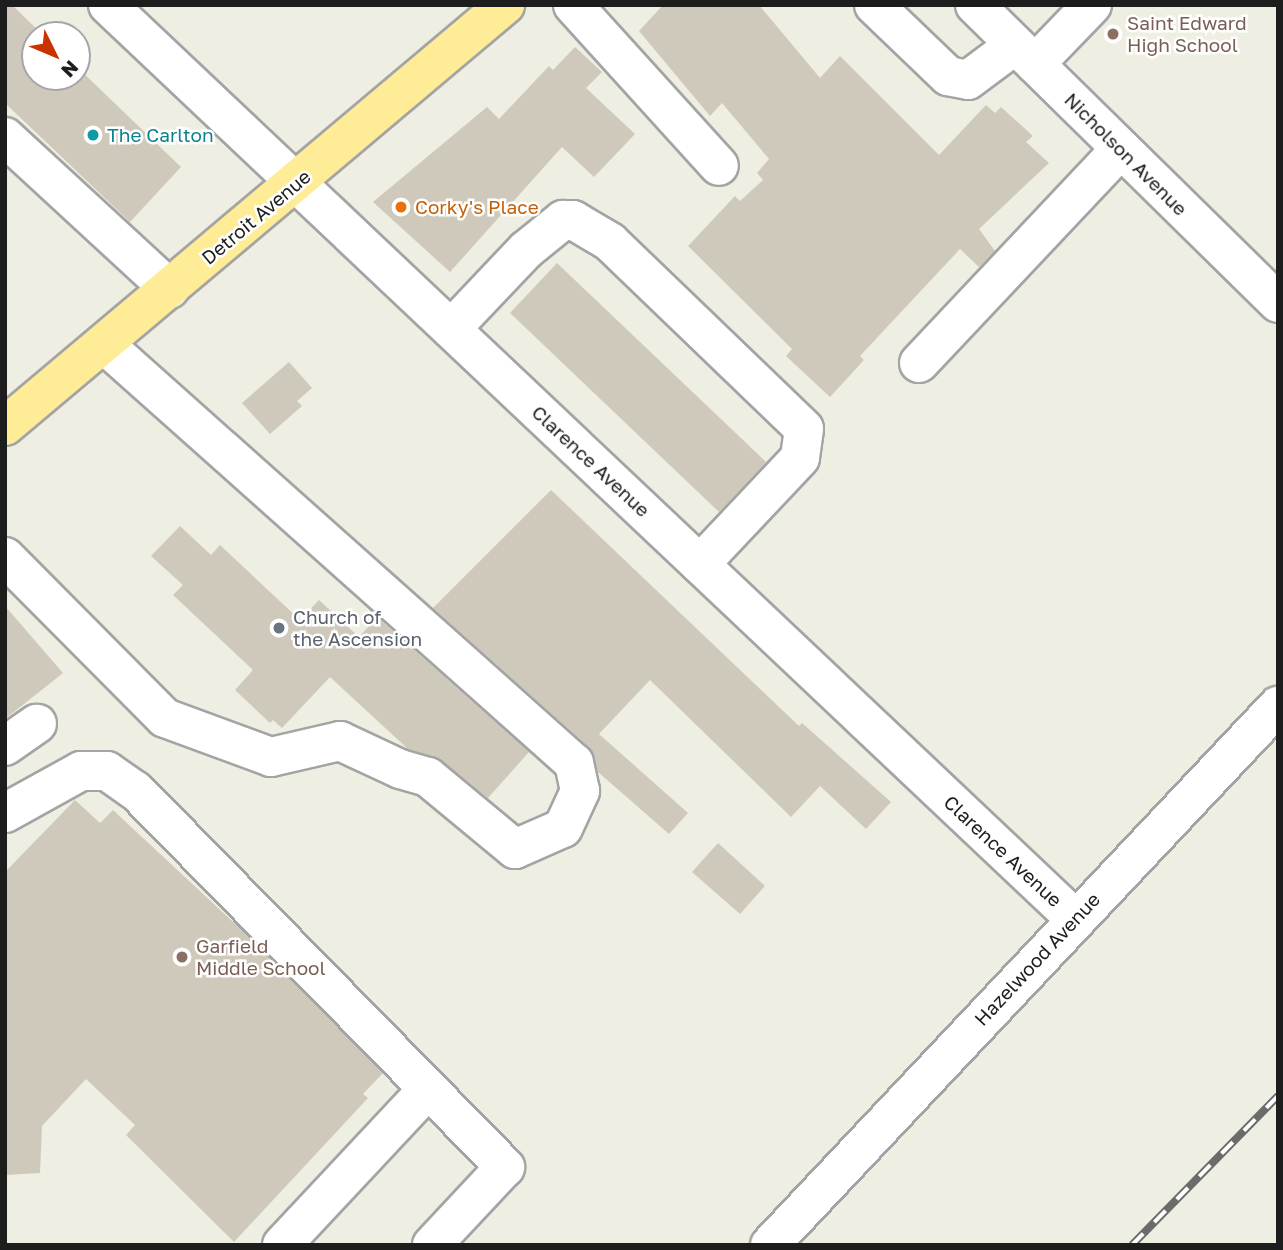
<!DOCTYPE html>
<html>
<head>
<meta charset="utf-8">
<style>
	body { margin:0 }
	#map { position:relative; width:1283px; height:1250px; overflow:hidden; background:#efeee2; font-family:"Golos Text",sans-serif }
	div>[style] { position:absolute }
	.building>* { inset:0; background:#cfc9bb }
	.roads { filter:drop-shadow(2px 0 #a4a4a4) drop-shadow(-2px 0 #a4a4a4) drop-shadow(0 2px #a4a4a4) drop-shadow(0 -2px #a4a4a4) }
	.minor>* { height:38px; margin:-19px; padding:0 19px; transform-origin:19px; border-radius:19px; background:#fff }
	.major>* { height:38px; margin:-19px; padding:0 19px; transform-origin:19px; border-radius:19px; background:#ffec97 }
	.rail>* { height:8px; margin-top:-4px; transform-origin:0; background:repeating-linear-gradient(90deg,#fff 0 16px,#6b6b6b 0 32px); box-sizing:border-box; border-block:2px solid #6b6b6b }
	.dots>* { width:19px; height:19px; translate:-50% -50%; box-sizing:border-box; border:4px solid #fff; border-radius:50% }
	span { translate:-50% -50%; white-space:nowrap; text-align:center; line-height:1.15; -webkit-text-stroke:5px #fff; paint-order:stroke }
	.education-label { font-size:19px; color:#785e54 }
	.left { translate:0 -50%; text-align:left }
	.culture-label { font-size:19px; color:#0d838f }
	.street-label { font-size:19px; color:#1d1d1d }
	.food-label { font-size:19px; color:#c56008 }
	.worship-label { font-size:19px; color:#5b616d }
	.frame { position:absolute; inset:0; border:7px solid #1d1d1d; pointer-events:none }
	.north { position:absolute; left:21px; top:21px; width:70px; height:70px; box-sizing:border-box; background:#fff; border:2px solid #a5a5a5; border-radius:50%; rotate:133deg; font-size:19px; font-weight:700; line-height:28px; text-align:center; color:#1d1d1d }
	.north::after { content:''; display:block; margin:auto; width:24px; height:32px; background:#ca3300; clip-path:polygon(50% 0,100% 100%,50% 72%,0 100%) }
</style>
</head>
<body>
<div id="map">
	<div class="building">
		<div style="clip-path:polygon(5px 5px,12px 5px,43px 35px,35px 35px,35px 77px,77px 77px,77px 67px,181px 167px,130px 222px,5px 103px)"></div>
		<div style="clip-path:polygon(663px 5px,759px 5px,820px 78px,840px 56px,939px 155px,986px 105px,995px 113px,1001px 107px,1033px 136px,1026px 142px,1049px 163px,979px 229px,995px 251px,979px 267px,960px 249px,860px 356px,864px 360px,830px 397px,786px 356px,792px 349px,688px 246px,735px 196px,740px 201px,763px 180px,757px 173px,769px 159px,722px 103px,710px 116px,639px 31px)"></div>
		<div style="clip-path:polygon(575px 47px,602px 72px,586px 88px,635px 134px,594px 177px,562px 147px,450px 272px,373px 202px,487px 107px,499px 119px,549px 66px,553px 70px)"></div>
		<div style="clip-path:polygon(557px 263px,766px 462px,719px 512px,510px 313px)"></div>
		<div style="clip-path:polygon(289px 362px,312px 388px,297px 401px,302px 406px,270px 434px,242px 403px)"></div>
		<div style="clip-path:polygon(551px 490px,799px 726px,802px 723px,891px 802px,866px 829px,820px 786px,791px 817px,650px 680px,599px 734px,688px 813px,669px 834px,598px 772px,589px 747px,433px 608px)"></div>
		<div style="clip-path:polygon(180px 526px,211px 555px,220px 545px,300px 620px,319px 600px,359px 637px,377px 617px,529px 752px,488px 798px,441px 760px,408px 749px,330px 677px,282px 728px,273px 720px,270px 723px,235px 690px,253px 670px,173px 595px,183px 585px,151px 556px)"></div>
		<div style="clip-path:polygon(5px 606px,63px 673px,5px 719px)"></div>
		<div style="clip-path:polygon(75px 800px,100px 823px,113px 810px,246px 934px,383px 1073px,363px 1094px,368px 1098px,234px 1242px,126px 1135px,135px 1125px,86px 1079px,42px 1126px,40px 1173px,5px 1175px,5px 872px)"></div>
		<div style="clip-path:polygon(718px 843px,765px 886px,740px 914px,692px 872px)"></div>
	</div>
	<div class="roads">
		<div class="minor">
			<div style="left:108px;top:5px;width:1329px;rotate:43.38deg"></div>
			<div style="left:573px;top:5px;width:217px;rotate:47.8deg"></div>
			<div style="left:874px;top:5px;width:103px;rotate:43.8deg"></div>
			<div style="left:948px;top:76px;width:20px;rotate:11deg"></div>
			<div style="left:968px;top:80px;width:59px;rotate:-36.7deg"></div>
			<div style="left:975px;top:5px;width:425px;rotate:44.5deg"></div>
			<div style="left:1035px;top:64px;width:82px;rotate:-46deg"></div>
			<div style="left:5px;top:137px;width:224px;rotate:42.7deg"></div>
			<div style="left:451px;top:329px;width:109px;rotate:-46.5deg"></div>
			<div style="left:526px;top:250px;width:48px;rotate:-39deg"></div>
			<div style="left:563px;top:220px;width:10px"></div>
			<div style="left:573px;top:220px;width:43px;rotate:30.7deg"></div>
			<div style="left:610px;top:242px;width:269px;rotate:43.9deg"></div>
			<div style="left:804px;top:429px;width:29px;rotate:98deg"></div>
			<div style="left:800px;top:458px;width:146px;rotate:133.3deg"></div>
			<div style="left:919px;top:363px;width:294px;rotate:-46.7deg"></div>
			<div style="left:5px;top:557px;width:227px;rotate:45.2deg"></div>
			<div style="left:165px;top:718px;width:113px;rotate:20.2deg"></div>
			<div style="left:271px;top:757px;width:71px;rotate:-13.1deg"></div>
			<div style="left:340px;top:741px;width:66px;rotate:25deg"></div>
			<div style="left:400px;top:769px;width:29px;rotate:16deg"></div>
			<div style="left:428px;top:777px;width:113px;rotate:39.6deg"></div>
			<div style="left:515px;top:849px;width:52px;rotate:-23.6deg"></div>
			<div style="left:563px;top:828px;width:41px;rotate:-65.3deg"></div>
			<div style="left:580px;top:791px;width:29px;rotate:-102deg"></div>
			<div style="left:574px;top:763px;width:630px;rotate:-138.28deg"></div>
			<div style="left:5px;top:746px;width:39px;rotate:-35deg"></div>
			<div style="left:5px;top:813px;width:87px;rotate:-28.9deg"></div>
			<div style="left:81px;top:771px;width:26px"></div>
			<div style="left:107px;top:771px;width:35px;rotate:35deg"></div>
			<div style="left:136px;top:791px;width:527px;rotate:45.54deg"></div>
			<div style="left:505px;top:1167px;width:107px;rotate:133.1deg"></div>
			<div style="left:282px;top:1245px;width:214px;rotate:-46.9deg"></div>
			<div style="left:770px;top:1245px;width:741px;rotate:-46.7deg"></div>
		</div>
		<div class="major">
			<div style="left:5px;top:426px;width:654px;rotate:-40.1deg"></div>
		</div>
	</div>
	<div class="rail">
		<div style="left:1132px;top:1245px;width:209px;rotate:-45.6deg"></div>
	</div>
	<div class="dots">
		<div style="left:1113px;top:34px;background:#8d6e63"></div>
		<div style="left:93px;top:135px;background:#0f9aa8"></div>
		<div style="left:401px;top:207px;background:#e8710a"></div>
		<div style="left:279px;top:628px;background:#6b7280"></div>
		<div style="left:182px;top:957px;background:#8d6e63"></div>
	</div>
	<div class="education-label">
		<span class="left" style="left:1127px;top:34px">Saint Edward<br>High School</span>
		<span class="left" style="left:196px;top:957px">Garfield<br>Middle School</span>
	</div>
	<div class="culture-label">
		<span class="left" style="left:107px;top:135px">The Carlton</span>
	</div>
	<div class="street-label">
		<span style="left:1126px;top:154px;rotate:45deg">Nicholson Avenue</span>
		<span style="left:256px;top:217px;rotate:-40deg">Detroit Avenue</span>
		<span style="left:591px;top:461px;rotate:43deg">Clarence Avenue</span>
		<span style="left:1003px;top:851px;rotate:43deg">Clarence Avenue</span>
		<span style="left:1037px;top:959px;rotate:-47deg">Hazelwood Avenue</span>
	</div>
	<div class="food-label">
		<span class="left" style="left:415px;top:207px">Corky's Place</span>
	</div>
	<div class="worship-label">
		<span class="left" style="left:293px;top:628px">Church of<br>the Ascension</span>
	</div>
	<div class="frame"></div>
	<div class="north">N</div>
</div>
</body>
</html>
